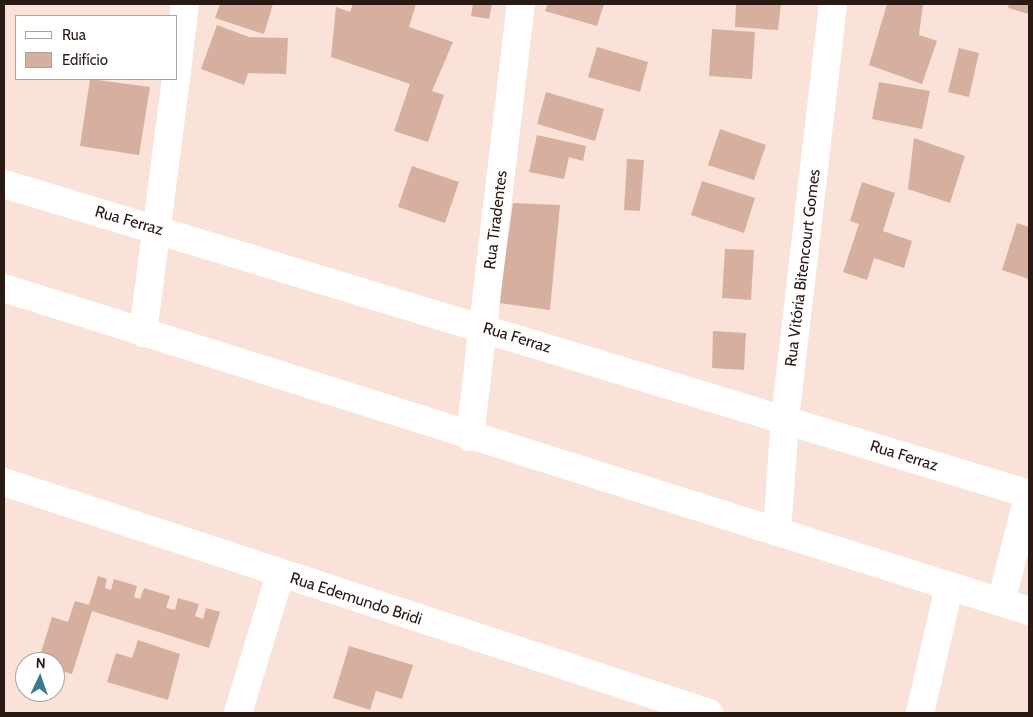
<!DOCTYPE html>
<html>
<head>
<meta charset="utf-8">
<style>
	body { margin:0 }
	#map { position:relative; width:1033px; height:717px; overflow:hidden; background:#fbe2d8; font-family:Cabin,sans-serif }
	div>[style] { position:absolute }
	.building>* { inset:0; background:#d6af9f }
	.street>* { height:28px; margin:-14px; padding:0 14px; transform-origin:14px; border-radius:14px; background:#fff }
	.secondary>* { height:28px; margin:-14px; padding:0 14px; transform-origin:14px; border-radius:14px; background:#fff }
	span { translate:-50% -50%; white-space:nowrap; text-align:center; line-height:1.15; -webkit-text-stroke:5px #fff; paint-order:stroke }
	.street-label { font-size:16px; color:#291a14 }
	.frame { position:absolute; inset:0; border:5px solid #291a14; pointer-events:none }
	.legend { position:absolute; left:15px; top:15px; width:162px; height:65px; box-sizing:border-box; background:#fff; border:1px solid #a9a3a1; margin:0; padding:6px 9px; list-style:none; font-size:15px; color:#291a14 }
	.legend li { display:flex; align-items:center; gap:10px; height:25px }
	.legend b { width:25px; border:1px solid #a9a3a1 }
	.north { position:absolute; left:15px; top:652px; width:50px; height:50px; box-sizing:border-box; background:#fff; border:1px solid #a9a3a1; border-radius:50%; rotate:3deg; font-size:14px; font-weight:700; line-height:20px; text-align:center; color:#291a14 }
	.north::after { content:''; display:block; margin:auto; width:18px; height:22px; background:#3c7a8f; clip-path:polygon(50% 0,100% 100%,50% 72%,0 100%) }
</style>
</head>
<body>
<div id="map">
	<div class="building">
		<div style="clip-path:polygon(220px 4px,273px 4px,264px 34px,215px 18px)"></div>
		<div style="clip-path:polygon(353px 4px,416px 4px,409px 27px,453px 42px,432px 91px,444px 95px,428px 142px,394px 131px,410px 84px,331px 57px,336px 7px,350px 12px)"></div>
		<div style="clip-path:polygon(473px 4px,492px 4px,489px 19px,471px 16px)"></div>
		<div style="clip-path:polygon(548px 4px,604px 4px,597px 26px,545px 11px)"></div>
		<div style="clip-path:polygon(736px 4px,781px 4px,778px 30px,735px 27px)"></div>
		<div style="clip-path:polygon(887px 4px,923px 4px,919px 35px,937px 41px,922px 84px,869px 65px)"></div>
		<div style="clip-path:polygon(1009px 4px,1029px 4px,1029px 14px,1008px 8px)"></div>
		<div style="clip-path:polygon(217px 25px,249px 37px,288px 38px,286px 74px,248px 73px,244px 85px,201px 69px)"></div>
		<div style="clip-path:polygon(712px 29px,755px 32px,752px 79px,709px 76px)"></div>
		<div style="clip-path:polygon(597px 47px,648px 62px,640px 92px,588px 77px)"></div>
		<div style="clip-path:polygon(959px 48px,979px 53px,969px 97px,948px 92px)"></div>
		<div style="clip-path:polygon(90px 79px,150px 87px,139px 155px,80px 146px)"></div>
		<div style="clip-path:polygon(879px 82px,930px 91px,922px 129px,872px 119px)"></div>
		<div style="clip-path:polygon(546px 92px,604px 109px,595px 141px,537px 124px)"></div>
		<div style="clip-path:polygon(720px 129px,766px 145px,754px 180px,708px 165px)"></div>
		<div style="clip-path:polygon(537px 135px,586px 146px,583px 161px,569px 157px,564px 179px,529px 172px)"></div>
		<div style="clip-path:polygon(914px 138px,965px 156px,950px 203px,908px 189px)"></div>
		<div style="clip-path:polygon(627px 159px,644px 160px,640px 211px,624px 210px)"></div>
		<div style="clip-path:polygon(412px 166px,459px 182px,445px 223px,398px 207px)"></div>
		<div style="clip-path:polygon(702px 181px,755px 198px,744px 233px,691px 215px)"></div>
		<div style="clip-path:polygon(862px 182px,895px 193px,883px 231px,912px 241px,904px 268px,874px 258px,867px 280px,843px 272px,859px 224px,850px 221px)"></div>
		<div style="clip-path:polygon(513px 203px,560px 205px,550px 310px,499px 303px)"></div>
		<div style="clip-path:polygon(1017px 223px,1029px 227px,1029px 279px,1002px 270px)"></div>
		<div style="clip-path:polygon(725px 249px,754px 250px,751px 300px,722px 298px)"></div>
		<div style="clip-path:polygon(713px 331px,746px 333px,744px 370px,712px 368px)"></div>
		<div style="clip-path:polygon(98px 576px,107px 579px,105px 588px,111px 590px,114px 579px,137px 586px,134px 597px,140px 599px,144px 588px,170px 596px,166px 608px,175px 610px,178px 598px,199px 604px,195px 616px,203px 619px,206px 608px,220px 612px,209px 648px,92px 611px,72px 674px,55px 669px,55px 662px,38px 662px,52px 617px,68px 622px,75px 601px,89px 605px)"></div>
		<div style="clip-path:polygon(138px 640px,180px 654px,168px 700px,107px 682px,116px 653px,132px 658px)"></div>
		<div style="clip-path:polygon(349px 646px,413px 665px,402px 699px,376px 691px,370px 710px,333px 698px)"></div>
	</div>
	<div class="street">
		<div style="left:176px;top:79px;width:76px;rotate:-83.2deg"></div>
		<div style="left:4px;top:184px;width:1071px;rotate:16.83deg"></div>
		<div style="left:143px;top:333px;width:256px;rotate:-82.6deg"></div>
		<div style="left:470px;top:437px;width:436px;rotate:-83.3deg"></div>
		<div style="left:4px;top:482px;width:742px;rotate:18.14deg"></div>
		<div style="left:777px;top:532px;width:113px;rotate:-86deg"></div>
		<div style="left:785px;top:419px;width:418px;rotate:-83.4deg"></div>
		<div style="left:1001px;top:602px;width:112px;rotate:-75.5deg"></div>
		<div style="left:238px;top:713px;width:144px;rotate:-73.1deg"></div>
		<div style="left:920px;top:713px;width:129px;rotate:-77deg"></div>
	</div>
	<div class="secondary">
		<div style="left:4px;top:288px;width:1075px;rotate:17.49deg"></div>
	</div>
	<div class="street-label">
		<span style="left:496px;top:220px;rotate:-83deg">Rua Tiradentes</span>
		<span style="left:129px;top:221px;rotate:16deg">Rua Ferraz</span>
		<span style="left:803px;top:268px;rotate:-83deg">Rua Vitória Bitencourt Gomes</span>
		<span style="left:517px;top:338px;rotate:17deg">Rua Ferraz</span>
		<span style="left:904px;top:456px;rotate:17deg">Rua Ferraz</span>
		<span style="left:356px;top:599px;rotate:18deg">Rua Edemundo Bridi</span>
	</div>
	<div class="frame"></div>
	<ul class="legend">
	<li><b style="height:6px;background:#fff"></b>Rua</li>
	<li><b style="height:14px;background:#d6af9f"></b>Edifício</li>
	</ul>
	<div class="north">N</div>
</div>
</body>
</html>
